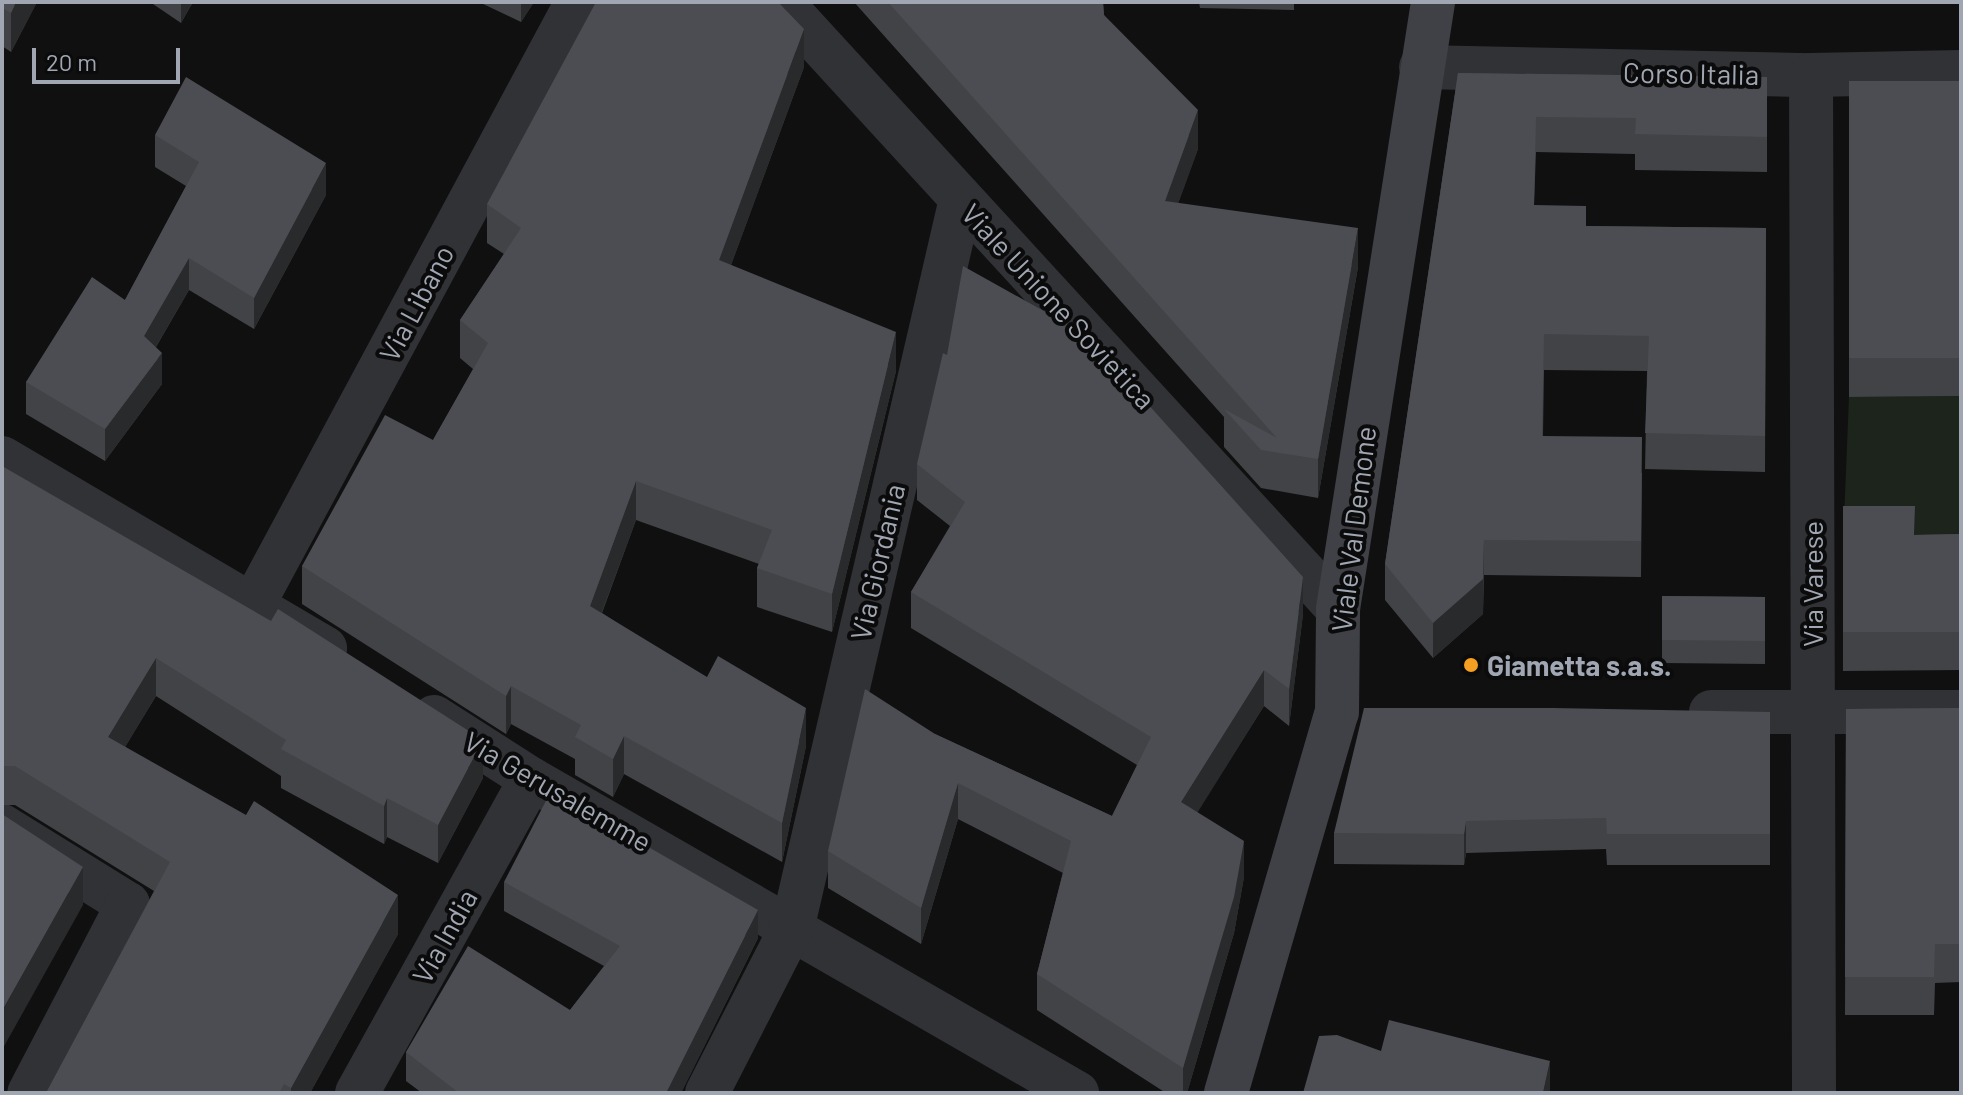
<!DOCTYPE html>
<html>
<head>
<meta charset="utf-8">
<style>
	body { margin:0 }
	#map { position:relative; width:1963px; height:1095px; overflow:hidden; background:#101011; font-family:Barlow,sans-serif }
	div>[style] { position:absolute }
	.green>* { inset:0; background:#1c241c }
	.street>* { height:44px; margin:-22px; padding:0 22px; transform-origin:22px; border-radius:22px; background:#313236 }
	.secondary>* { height:44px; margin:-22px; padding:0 22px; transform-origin:22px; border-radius:22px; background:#3f4146 }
	.wall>* { inset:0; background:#414346 }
	.shaded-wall>* { inset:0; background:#292a2c }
	.building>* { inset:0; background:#4b4d52 }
	.dots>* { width:22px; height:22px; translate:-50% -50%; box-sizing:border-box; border:4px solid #0b0b0c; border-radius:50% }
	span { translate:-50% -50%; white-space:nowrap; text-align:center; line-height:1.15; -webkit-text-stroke:8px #0b0b0c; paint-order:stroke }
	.street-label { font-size:28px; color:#a0a7b2 }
	.poi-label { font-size:28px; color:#a0a7b2; font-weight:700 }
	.left { translate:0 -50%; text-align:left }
	.frame { position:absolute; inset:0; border:4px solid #a0a7b2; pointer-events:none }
	.scale { position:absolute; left:32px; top:48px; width:148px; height:36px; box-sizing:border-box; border:4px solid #a0a7b2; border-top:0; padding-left:10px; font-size:24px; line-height:28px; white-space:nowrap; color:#a0a7b2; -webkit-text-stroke:6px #0b0b0c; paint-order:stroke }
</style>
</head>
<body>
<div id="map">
	<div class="green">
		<div style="clip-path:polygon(1961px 396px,1961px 545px,1843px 545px,1849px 397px)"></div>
	</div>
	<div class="street">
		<div style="left:781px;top:2px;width:824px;rotate:47.46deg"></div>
		<div style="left:1421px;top:67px;width:390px;rotate:1.2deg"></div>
		<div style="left:1811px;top:75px;width:150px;rotate:-1.1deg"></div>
		<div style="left:1811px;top:75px;width:1018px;rotate:89.83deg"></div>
		<div style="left:2px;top:458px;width:375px;rotate:30.5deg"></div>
		<div style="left:254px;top:603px;width:682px;rotate:-61.74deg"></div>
		<div style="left:1711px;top:712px;width:250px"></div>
		<div style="left:434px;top:717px;width:115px;rotate:32.6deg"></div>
		<div style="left:531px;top:779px;width:630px;rotate:29.9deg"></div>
		<div style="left:2px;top:826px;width:148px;rotate:31.8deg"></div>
		<div style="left:128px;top:904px;width:213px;rotate:117.6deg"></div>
		<div style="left:357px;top:1093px;width:359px;rotate:-61deg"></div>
		<div style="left:707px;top:1093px;width:189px;rotate:-62.9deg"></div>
		<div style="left:793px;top:925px;width:745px;rotate:-76.97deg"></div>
	</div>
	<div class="secondary">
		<div style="left:1226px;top:1093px;width:397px;rotate:-73.8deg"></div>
		<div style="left:1337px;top:712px;width:103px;rotate:-89.4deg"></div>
		<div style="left:1338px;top:609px;width:614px;rotate:-81.1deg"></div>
	</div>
	<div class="wall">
		<div style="clip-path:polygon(2px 2px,37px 2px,11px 52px,2px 46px)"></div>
		<div style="clip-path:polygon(150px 2px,193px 2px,181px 23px)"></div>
		<div style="clip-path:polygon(479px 2px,534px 2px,521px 22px)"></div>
		<div style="clip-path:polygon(854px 2px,1103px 2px,1104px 15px,1198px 149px,1178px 203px,1358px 267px,1318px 498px,1261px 488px,1224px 447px,1224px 417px)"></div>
		<div style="clip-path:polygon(1199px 2px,1294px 2px,1294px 10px,1200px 8px)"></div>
		<div style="clip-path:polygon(804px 67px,731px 265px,896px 371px,832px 632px,757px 607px,757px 568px,759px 564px,636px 520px,602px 613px,806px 746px,782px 862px,624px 774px,613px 797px,575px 775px,575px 759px,511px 724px,506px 734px,302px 604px,302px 566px,433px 440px,473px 369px,460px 358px,460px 320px,504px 254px,487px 243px,487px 204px)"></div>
		<div style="clip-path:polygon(1458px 73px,1767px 77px,1767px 172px,1635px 170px,1635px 154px,1536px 152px,1534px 205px,1586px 226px,1766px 228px,1765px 472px,1645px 469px,1647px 371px,1544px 370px,1543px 436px,1642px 473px,1641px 577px,1484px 575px,1483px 614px,1433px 658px,1385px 600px,1385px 564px)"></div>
		<div style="clip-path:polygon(1849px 81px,1961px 81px,1961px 396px,1849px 397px)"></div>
		<div style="clip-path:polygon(155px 135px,326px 195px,254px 329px,189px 290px,156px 347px,162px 384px,105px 461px,26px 414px,26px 382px,125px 300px,186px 186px,155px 167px)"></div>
		<div style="clip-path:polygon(917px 464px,1303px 614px,1289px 726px,1264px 706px,1197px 812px,1244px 877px,1234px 933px,1187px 1093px,1166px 1093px,1037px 1010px,1037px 974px,1063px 873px,958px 819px,921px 944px,828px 888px,828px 851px,935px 734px,1112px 816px,1137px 765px,911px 628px,911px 592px,950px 526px,917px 500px)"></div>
		<div style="clip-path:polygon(2px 466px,483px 778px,438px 863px,387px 837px,384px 844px,281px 788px,281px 776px,156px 696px,125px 747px,398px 934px,310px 1093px,46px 1093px,154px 891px,15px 805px,2px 805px)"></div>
		<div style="clip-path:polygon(1843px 506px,1914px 535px,1961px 534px,1961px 670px,1843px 671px)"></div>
		<div style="clip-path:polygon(1662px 596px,1765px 597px,1765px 664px,1662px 663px)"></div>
		<div style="clip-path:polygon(1961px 708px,1961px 982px,1935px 983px,1934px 1015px,1845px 1015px,1846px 709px)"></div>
		<div style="clip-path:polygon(1770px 712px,1770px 865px,1607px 865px,1606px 849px,1466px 853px,1464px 865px,1334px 864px,1334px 833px)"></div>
		<div style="clip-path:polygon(504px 882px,758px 938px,681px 1093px,422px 1093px,406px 1081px,406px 1052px,570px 1010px,604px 966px,504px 911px)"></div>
	</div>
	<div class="shaded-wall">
		<div style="clip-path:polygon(16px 2px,37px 2px,11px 52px,11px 13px)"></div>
		<div style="clip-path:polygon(181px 2px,193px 2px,181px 23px)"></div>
		<div style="clip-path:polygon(521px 2px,534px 2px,521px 22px)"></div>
		<div style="clip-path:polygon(804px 29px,804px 67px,719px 298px,719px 260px)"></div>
		<div style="clip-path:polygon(1198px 110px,1198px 149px,1165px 240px,1165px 201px)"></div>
		<div style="clip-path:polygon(326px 163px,326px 195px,254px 329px,254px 298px)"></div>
		<div style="clip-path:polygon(1358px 228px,1358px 267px,1318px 498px,1318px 459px)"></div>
		<div style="clip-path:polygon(189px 258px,189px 290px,144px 367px,144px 336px)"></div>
		<div style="clip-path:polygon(896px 332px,896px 371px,832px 632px,832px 594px)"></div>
		<div style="clip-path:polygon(162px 353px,162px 384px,105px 461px,105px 429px)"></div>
		<div style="clip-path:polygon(636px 481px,636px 520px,590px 644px,590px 606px)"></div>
		<div style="clip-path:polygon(1484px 540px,1483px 614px,1433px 658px,1433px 623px)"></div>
		<div style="clip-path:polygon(1303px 577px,1303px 614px,1289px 726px,1289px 689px)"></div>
		<div style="clip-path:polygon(156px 658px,156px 696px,108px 775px,108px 737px)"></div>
		<div style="clip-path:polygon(1264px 670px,1264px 706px,1181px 839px,1181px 802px)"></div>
		<div style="clip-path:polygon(511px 686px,511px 724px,506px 734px,506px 696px)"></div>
		<div style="clip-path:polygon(806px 708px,806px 746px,782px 862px,782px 823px)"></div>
		<div style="clip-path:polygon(624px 736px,624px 774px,613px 797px,613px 759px)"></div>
		<div style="clip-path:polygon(483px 740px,483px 778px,438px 863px,438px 825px)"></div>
		<div style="clip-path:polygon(958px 783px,958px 819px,921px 944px,921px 908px)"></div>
		<div style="clip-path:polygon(387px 798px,387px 837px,384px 844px,384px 806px)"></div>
		<div style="clip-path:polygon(1466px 821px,1466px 853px,1464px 865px,1464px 834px)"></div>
		<div style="clip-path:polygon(1244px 841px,1244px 877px,1234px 933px,1187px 1093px,1183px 1093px,1183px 1068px)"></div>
		<div style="clip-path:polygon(83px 867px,83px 905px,2px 1050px,2px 1011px)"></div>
		<div style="clip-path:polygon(398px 895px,398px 934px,310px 1093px,291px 1093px,291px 1088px)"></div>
		<div style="clip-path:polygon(758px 910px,758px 938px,681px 1093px,666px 1093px)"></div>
		<div style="clip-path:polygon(1550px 1061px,1550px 1093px,1543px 1093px)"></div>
	</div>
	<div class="building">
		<div style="clip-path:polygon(2px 2px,16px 2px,11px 13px,2px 8px)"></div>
		<div style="clip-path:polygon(596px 2px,778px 2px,804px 29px,719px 260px,896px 332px,832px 594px,757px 568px,772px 530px,636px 481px,590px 606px,707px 677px,718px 656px,806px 708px,782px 823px,624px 736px,613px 759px,575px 737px,581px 725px,511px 686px,506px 696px,302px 566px,385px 415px,433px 440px,488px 343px,460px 320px,521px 228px,487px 204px)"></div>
		<div style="clip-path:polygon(888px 2px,1103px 2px,1104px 15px,1198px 110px,1165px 201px,1358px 228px,1318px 459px,1261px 450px,1224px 409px,1277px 438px)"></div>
		<div style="clip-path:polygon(1458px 73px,1767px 77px,1767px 137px,1635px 134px,1636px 118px,1536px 117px,1534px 205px,1586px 206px,1586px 226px,1766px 228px,1765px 436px,1645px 433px,1649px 336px,1544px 334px,1542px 436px,1642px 437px,1641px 541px,1484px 540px,1483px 579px,1433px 623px,1385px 564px)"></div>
		<div style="clip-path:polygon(186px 77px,326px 163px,254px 298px,189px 258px,144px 336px,162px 353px,105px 429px,26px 382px,92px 277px,125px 300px,199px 162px,155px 135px)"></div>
		<div style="clip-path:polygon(1849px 81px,1961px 81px,1961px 358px,1849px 358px)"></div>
		<div style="clip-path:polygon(963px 266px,1085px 334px,1303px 577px,1289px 689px,1264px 670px,1181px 802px,1244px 841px,1234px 897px,1183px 1068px,1037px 974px,1071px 841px,958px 783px,921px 908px,828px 851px,865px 689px,935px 734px,1112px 816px,1151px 737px,911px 592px,965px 502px,917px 464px,943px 353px,947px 355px)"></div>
		<div style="clip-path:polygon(2px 466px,271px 621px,278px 609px,483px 740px,438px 825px,387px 798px,384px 806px,281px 749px,286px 740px,156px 658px,108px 737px,246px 815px,254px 801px,398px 895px,291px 1088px,284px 1084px,279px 1093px,46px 1093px,170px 862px,15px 766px,2px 766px)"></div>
		<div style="clip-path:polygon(1843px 506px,1915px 506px,1914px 535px,1961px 534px,1961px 632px,1843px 632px)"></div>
		<div style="clip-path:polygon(1662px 596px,1765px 597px,1765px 641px,1662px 640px)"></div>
		<div style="clip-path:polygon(1364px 708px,1553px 708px,1770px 712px,1770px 834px,1607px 834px,1606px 818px,1466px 821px,1464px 834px,1334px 833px)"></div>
		<div style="clip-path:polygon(1961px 708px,1961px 944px,1935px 944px,1934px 977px,1845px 977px,1846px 709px)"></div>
		<div style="clip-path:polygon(551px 791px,758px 910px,666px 1093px,459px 1093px,406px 1052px,468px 946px,570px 1010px,620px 946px,504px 882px)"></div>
		<div style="clip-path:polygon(2px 814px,83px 867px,2px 1011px)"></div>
		<div style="clip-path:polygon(1389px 1020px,1550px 1061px,1543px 1093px,1303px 1093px,1319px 1036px,1337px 1035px,1381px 1051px)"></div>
	</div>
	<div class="dots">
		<div style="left:1471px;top:665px;background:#f59f23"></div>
	</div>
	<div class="street-label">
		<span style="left:1691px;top:73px;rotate:1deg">Corso Italia</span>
		<span style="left:416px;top:303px;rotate:-62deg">Via Libano</span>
		<span style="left:1059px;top:306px;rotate:47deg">Viale Unione Sovietica</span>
		<span style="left:1353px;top:529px;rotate:-83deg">Viale Val Demone</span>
		<span style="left:877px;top:562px;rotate:-77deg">Via Giordania</span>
		<span style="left:1812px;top:584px;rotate:-90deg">Via Varese</span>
		<span style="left:558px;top:791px;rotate:30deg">Via Gerusalemme</span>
		<span style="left:444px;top:936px;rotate:-61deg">Via India</span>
	</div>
	<div class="poi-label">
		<span class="left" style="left:1487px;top:665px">Giametta s.a.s.</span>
	</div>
	<div class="frame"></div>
	<div class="scale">20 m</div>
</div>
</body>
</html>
